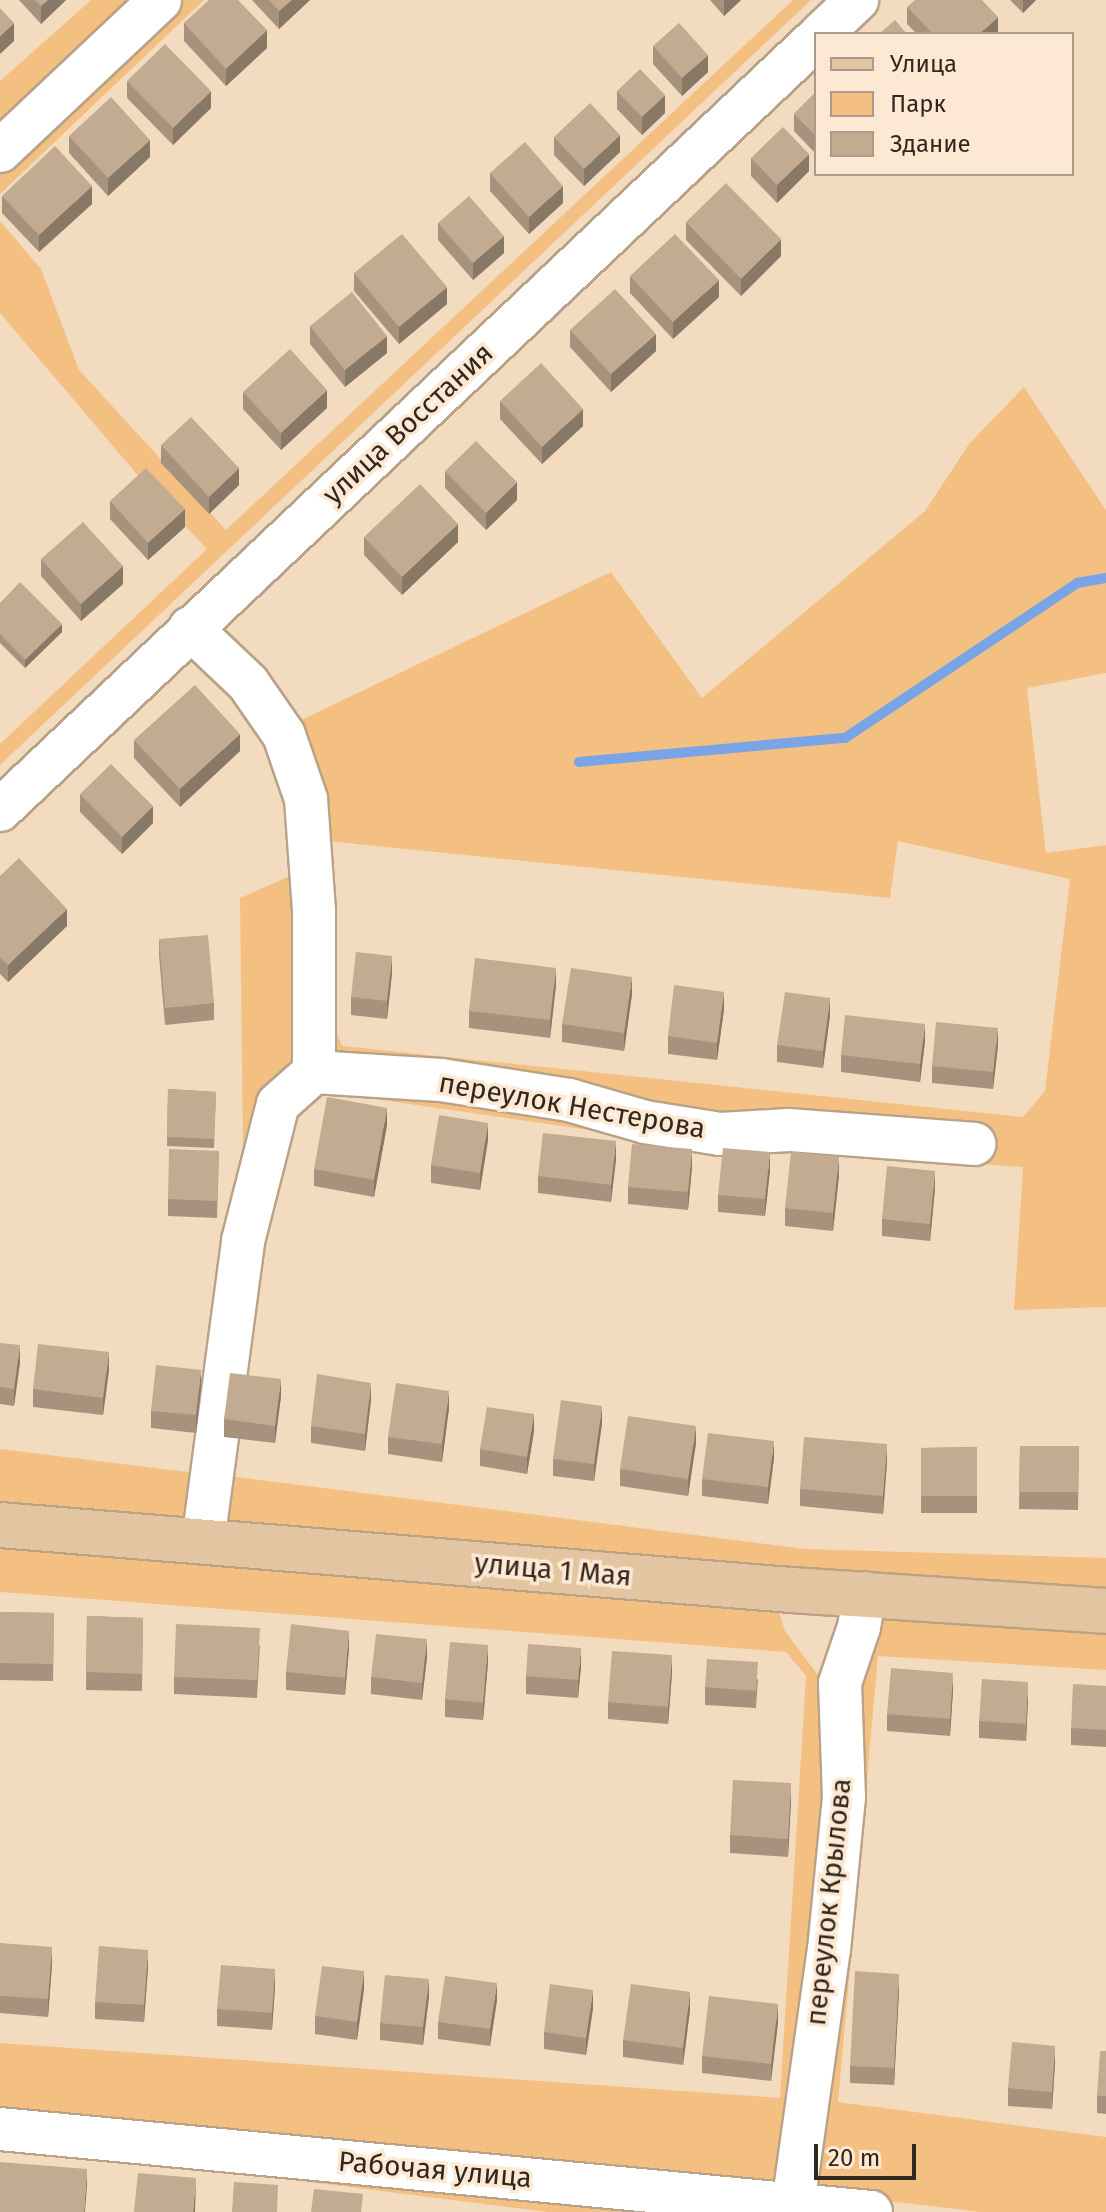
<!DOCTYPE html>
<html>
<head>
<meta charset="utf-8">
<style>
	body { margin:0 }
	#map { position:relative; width:1106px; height:2212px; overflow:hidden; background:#f3dbc0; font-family:"Fira Sans",sans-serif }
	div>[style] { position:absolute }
	.green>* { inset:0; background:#f4c082 }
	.stream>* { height:10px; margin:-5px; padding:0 5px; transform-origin:5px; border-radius:5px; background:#79a4e6 }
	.roads { filter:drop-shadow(2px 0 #b9a288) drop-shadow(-2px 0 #b9a288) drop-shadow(0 2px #b9a288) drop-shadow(0 -2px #b9a288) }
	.minor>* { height:42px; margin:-21px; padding:0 21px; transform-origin:21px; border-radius:21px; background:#fff }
	.major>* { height:44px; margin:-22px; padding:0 22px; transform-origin:22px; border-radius:22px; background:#e4c5a1 }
	.wall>* { inset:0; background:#a7937d }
	.shaded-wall>* { inset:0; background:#887866 }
	.building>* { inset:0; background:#c2ab91 }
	span { translate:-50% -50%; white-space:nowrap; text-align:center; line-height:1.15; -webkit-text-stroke:7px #fde9d3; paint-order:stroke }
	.street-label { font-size:28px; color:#31271d }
	.legend { position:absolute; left:814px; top:32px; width:260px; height:144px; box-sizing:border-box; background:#fde9d3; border:2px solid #ab9b8a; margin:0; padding:10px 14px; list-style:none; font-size:24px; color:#31271d }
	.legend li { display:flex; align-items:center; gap:16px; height:40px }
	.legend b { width:40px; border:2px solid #ab9b8a }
	.scale { position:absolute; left:814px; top:2144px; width:102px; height:36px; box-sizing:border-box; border:4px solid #31271d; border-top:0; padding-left:10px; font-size:24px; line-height:28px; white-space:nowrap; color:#31271d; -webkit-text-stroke:6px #fde9d3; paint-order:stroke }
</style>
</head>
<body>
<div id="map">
	<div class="green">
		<div style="clip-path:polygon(91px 0,141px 0,0 133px,0 81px)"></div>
		<div style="clip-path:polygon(173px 0,204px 0,0 194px,0 166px)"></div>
		<div style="clip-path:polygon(793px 0,811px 0,0 765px,0 744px,207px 549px,146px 485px,0 313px,0 221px,41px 269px,79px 370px,226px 530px)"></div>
		<div style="clip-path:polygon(evenodd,1024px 387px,1106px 510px,1106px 673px,1027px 688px,1046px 853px,1106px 845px,1106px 1307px,1014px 1310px,1023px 1167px,687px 1144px,320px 1091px,318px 1081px,722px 1126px,349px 1065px,329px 1050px,297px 722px,611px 572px,702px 698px,925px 511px,969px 444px,1024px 387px,327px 841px,890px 898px,898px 841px,1070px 879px,1045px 1091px,1023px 1117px,342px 1046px,334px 1025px,327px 841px)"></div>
		<div style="clip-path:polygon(301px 871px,303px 1066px,227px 1220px,243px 1151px,240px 898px)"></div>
		<div style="clip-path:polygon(0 1449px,204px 1474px,194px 1525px,0 1508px)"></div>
		<div style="clip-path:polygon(220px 1475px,806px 1549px,1106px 1558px,1106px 1595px,216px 1525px)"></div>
		<div style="clip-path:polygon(0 1541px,776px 1602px,785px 1631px,826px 1686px,829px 1797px,777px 2193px,0 2117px,0 2043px,780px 2098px,806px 1676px,786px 1652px,0 1592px)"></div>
		<div style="clip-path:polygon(879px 1612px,1106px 1627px,1106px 1670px,878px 1656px,838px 2102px,1106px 2137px,1106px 2212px,981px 2212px,828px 2194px,816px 2184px,855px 1683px)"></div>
		<div style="clip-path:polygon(0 2143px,765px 2212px,548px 2212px)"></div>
	</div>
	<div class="stream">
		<div style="left:579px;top:762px;width:267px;rotate:-5.2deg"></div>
		<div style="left:845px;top:738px;width:279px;rotate:-33.7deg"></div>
		<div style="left:1077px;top:583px;width:29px;rotate:-10deg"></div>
	</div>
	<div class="roads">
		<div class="minor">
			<div style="left:821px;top:34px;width:50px;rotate:-43.4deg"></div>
			<div style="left:0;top:151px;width:220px;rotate:-43.3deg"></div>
			<div style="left:190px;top:628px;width:80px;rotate:43.5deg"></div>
			<div style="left:248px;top:683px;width:63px;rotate:55.3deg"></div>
			<div style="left:284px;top:735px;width:68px;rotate:71deg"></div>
			<div style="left:306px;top:799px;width:111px;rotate:85.9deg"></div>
			<div style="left:314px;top:910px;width:162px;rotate:90deg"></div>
			<div style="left:0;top:810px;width:1123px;rotate:-43.38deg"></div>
			<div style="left:203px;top:1542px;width:304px;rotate:-82.4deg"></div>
			<div style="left:243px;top:1241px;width:141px;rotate:-75.7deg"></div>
			<div style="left:278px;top:1104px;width:48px;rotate:-41.6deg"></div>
			<div style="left:314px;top:1072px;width:127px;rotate:3.6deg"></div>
			<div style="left:441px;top:1080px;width:130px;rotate:8.9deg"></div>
			<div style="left:569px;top:1100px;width:79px;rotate:16.1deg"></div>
			<div style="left:645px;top:1122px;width:76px;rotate:9.1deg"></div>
			<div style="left:720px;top:1134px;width:69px;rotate:-3.3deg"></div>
			<div style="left:789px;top:1130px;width:186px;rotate:4.3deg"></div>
			<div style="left:0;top:2129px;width:875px;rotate:5.44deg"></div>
			<div style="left:792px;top:2212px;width:265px;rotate:-82deg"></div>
			<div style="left:829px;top:1950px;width:154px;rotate:-84.4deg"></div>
			<div style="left:844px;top:1797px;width:114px;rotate:-92deg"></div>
			<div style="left:840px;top:1683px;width:59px;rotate:-71.3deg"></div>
			<div style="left:859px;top:1627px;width:34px;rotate:-80deg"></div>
		</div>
		<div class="major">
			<div style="left:0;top:1525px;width:794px;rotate:4.7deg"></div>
			<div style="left:791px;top:1590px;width:316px;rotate:3.8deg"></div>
		</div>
	</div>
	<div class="wall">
		<div style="clip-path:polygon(19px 0,66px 0,41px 24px)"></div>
		<div style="clip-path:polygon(252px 0,310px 0,279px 29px)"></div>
		<div style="clip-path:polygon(710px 0,741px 0,724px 16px)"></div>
		<div style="clip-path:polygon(1010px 0,1036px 0,1023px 13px)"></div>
		<div style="clip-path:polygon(907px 7px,998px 34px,917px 34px,907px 24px)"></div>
		<div style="clip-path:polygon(184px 23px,267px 48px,226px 86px,184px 41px)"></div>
		<div style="clip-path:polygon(653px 46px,708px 72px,682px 96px,653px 64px)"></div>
		<div style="clip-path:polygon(127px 81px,211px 108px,173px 145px,127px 98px)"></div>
		<div style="clip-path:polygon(617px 91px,665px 113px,642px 135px,617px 109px)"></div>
		<div style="clip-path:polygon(816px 92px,816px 154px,794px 131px,794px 114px)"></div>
		<div style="clip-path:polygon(69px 136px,150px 157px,108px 196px,69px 153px)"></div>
		<div style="clip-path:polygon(554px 137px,620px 152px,584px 186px,554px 155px)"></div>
		<div style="clip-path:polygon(751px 158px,809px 171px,777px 203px,751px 176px)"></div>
		<div style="clip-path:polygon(490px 173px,563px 203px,529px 234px,490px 191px)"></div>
		<div style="clip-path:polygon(2px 196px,92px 204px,39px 252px,2px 213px)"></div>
		<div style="clip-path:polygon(686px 222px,781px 256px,741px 296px,686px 240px)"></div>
		<div style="clip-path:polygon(438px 223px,504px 253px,473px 280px,438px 240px)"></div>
		<div style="clip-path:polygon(354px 273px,447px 304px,399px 344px,354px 291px)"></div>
		<div style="clip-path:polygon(630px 276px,719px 297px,673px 339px,630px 293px)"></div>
		<div style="clip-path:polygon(310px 326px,387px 353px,345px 387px,310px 344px)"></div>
		<div style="clip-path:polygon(570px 330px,656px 351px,611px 392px,570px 347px)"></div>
		<div style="clip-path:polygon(243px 392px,327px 408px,281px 450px,243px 409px)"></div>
		<div style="clip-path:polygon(500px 401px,583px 426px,542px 464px,500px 419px)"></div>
		<div style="clip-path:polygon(161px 445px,239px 485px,209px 514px,161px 463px)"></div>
		<div style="clip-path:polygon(445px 471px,517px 500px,486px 530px,445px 488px)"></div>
		<div style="clip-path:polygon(110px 501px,185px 527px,148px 560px,110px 519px)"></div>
		<div style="clip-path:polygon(364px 537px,458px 542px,402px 595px,364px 555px)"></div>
		<div style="clip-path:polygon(41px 559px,123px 584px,81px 621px,41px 576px)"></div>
		<div style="clip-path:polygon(0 603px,62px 632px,25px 668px,0 643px)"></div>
		<div style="clip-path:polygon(134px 740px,240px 751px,180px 807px,134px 758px)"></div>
		<div style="clip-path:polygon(80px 794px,153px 823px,122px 854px,80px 812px)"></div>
		<div style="clip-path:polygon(0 876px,67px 926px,8px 982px,0 974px)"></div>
		<div style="clip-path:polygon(159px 939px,214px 1003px,214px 1020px,165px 1025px,159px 956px)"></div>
		<div style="clip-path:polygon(392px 973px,387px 1019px,351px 1015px,351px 997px)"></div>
		<div style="clip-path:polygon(556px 985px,550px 1038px,469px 1028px,469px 1011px)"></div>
		<div style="clip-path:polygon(632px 994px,624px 1051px,562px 1042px,562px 1024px)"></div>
		<div style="clip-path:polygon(724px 1009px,717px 1060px,668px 1054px,668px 1036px)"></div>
		<div style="clip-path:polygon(830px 1015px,823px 1068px,777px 1062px,777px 1045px)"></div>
		<div style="clip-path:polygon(925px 1041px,920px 1082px,841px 1072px,841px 1055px)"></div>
		<div style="clip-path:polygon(998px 1045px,993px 1089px,932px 1083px,932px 1066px)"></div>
		<div style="clip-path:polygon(168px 1089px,216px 1092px,214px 1148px,167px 1146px)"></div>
		<div style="clip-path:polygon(387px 1125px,374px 1197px,314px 1186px,314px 1169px)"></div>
		<div style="clip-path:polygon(488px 1140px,480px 1190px,431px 1183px,431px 1165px)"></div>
		<div style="clip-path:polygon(219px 1151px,217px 1218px,168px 1216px,168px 1199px)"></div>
		<div style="clip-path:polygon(616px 1159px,611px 1202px,538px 1193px,538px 1176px)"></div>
		<div style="clip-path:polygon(692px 1167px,688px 1210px,628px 1204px,628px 1187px)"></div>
		<div style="clip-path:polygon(770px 1170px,765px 1216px,718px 1212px,718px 1195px)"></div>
		<div style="clip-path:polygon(839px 1175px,833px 1231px,785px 1226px,785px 1208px)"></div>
		<div style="clip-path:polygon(935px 1188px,930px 1241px,882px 1236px,882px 1219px)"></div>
		<div style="clip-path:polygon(0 1343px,20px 1362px,14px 1406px,0 1404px)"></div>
		<div style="clip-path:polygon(109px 1370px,103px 1415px,33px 1407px,33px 1389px)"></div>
		<div style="clip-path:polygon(201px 1387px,196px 1433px,151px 1428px,151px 1411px)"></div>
		<div style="clip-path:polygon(281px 1396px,275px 1443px,224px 1437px,224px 1419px)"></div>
		<div style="clip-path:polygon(371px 1400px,365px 1451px,311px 1443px,311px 1426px)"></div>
		<div style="clip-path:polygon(449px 1408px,442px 1462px,388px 1454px,388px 1437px)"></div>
		<div style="clip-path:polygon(602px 1423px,594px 1481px,553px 1476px,553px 1459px)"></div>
		<div style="clip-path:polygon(534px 1431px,527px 1474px,480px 1466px,480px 1449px)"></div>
		<div style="clip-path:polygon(696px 1443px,688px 1496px,620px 1486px,620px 1469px)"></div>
		<div style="clip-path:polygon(1020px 1446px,1079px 1446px,1078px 1510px,1019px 1509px)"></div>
		<div style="clip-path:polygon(977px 1447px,977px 1513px,921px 1513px,921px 1448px)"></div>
		<div style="clip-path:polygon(774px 1458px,768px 1504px,702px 1496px,702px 1479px)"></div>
		<div style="clip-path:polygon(887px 1462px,883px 1514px,800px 1506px,800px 1489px)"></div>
		<div style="clip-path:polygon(0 1612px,54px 1613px,53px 1681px,0 1680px)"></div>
		<div style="clip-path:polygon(87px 1616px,143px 1618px,142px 1691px,86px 1690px)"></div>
		<div style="clip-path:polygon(260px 1645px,257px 1698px,174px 1694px,174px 1677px)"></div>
		<div style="clip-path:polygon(349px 1648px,345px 1695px,286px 1690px,286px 1672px)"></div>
		<div style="clip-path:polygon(427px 1657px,422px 1700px,371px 1694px,371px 1677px)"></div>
		<div style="clip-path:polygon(488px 1662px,483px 1720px,445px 1717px,445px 1699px)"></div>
		<div style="clip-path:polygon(581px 1666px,578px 1698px,526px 1694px,526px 1676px)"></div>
		<div style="clip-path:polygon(672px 1673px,668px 1724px,608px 1719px,608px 1702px)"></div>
		<div style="clip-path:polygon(758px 1679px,756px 1708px,705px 1705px,705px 1687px)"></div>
		<div style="clip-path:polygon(1106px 1686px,1106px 1747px,1071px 1745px,1071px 1728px)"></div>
		<div style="clip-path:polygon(953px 1690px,950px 1736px,887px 1731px,887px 1714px)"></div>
		<div style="clip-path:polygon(1028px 1699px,1026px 1741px,979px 1738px,979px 1721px)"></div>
		<div style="clip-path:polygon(791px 1801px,788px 1857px,730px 1853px,730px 1835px)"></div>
		<div style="clip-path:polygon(0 1943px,52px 1964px,48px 2017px,0 2013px)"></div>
		<div style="clip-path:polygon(148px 1967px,144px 2022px,95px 2019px,95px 2002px)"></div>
		<div style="clip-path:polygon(275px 1986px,272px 2030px,217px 2026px,217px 2009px)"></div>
		<div style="clip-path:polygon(364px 1989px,357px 2040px,315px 2034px,315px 2016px)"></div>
		<div style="clip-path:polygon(899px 1991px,894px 2085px,850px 2083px,850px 2066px)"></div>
		<div style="clip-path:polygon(429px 1997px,423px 2045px,380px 2040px,380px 2023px)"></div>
		<div style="clip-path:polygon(497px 2000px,490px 2046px,438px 2039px,438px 2022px)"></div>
		<div style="clip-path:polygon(593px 2008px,586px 2055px,544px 2049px,544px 2032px)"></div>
		<div style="clip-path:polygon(690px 2010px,683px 2065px,623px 2057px,623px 2040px)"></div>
		<div style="clip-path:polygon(778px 2022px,771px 2081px,702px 2073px,702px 2056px)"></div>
		<div style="clip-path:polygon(1106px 2051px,1106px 2114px,1097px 2113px,1097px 2096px)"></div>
		<div style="clip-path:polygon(1055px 2063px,1052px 2109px,1008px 2106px,1008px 2088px)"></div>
	</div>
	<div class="shaded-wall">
		<div style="clip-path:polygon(48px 0,66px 0,41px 24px,41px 6px)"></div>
		<div style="clip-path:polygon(292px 0,310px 0,279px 29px,279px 11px)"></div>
		<div style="clip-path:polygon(724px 0,741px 0,724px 16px)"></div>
		<div style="clip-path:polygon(1023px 0,1036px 0,1023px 13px)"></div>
		<div style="clip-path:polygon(998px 17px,998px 34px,979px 34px)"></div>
		<div style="clip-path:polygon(14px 23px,14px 41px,0 54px,0 36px)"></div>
		<div style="clip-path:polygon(267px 30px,267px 48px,226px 86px,226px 69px)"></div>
		<div style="clip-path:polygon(708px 55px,708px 72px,682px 96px,682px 78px)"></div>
		<div style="clip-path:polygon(211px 91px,211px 108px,173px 145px,173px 128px)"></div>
		<div style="clip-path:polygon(665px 95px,665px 113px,642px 135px,642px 117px)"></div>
		<div style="clip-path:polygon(620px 135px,620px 152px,584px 186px,584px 169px)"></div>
		<div style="clip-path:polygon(150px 140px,150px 157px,108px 196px,108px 178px)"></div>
		<div style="clip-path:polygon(809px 154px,809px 171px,777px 203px,777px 185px)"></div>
		<div style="clip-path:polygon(92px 186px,92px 204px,39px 252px,39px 235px)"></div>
		<div style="clip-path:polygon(563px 186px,563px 203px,529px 234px,529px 217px)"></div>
		<div style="clip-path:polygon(504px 236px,504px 253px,473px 280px,473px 263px)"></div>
		<div style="clip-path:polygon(781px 239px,781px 256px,741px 296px,741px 279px)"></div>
		<div style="clip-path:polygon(719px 280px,719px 297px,673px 339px,673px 322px)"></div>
		<div style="clip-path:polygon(447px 287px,447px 304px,399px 344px,399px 327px)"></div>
		<div style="clip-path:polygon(656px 334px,656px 351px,611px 392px,611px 374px)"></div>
		<div style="clip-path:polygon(387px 336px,387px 353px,345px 387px,345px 370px)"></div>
		<div style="clip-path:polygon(327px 390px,327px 408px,281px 450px,281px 433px)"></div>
		<div style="clip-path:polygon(583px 409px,583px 426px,542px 464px,542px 447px)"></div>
		<div style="clip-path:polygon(239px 468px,239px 485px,209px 514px,209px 497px)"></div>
		<div style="clip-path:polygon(517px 482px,517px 500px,486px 530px,486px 513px)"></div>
		<div style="clip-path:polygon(185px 509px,185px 527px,148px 560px,148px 543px)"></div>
		<div style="clip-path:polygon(458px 524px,458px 542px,402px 595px,402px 577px)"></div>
		<div style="clip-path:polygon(123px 566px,123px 584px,81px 621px,81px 604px)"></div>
		<div style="clip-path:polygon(62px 624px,62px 632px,25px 668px,25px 660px)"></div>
		<div style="clip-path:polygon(240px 734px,240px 751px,180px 807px,180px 789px)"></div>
		<div style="clip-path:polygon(153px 806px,153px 823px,122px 854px,122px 837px)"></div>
		<div style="clip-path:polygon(67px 909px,67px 926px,8px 982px,8px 965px)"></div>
		<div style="clip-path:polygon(392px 956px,392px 973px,387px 1019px,387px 1001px)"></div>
		<div style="clip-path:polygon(556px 968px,556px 985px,550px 1038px,550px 1020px)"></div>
		<div style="clip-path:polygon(632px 977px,632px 994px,624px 1051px,624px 1033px)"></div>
		<div style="clip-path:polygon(724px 992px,724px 1009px,717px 1060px,717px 1043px)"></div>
		<div style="clip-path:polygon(830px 998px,830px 1015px,823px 1068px,823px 1051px)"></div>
		<div style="clip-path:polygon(925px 1024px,925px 1041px,920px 1082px,920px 1064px)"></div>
		<div style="clip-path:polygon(998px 1028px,998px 1045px,993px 1089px,993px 1072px)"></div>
		<div style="clip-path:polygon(387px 1108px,387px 1125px,374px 1197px,374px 1180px)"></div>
		<div style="clip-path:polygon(488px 1123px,488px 1140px,480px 1190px,480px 1173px)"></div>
		<div style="clip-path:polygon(616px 1141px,616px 1159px,611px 1202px,611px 1185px)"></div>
		<div style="clip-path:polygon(692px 1149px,692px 1167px,688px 1210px,688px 1192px)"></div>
		<div style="clip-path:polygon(770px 1152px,770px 1170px,765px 1216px,765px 1199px)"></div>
		<div style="clip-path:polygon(839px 1157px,839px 1175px,833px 1231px,833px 1213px)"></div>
		<div style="clip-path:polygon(935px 1171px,935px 1188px,930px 1241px,930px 1224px)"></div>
		<div style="clip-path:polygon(20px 1345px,20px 1362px,14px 1406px,14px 1389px)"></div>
		<div style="clip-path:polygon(109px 1352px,109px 1370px,103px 1415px,103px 1398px)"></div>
		<div style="clip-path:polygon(201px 1370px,201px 1387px,196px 1433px,196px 1415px)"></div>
		<div style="clip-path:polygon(281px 1379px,281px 1396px,275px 1443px,275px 1426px)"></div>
		<div style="clip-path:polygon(371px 1383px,371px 1400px,365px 1451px,365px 1434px)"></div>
		<div style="clip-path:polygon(449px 1391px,449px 1408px,442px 1462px,442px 1444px)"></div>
		<div style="clip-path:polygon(602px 1406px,602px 1423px,594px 1481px,594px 1464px)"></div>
		<div style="clip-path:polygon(534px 1414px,534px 1431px,527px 1474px,527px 1457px)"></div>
		<div style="clip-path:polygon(696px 1426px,696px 1443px,688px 1496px,688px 1479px)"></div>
		<div style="clip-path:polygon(774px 1441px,774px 1458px,768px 1504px,768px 1487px)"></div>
		<div style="clip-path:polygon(887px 1444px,887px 1462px,883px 1514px,883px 1496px)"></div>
		<div style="clip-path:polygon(349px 1631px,349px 1648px,345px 1695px,345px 1678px)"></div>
		<div style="clip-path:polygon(427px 1639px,427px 1657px,422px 1700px,422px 1683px)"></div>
		<div style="clip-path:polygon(488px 1645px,488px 1662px,483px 1720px,483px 1703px)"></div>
		<div style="clip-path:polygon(581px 1648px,581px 1666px,578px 1698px,578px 1680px)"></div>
		<div style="clip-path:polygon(672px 1655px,672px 1673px,668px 1724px,668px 1707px)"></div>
		<div style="clip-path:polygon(953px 1673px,953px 1690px,950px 1736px,950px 1719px)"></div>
		<div style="clip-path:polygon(1028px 1682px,1028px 1699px,1026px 1741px,1026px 1724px)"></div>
		<div style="clip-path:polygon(791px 1783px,791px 1801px,788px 1857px,788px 1839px)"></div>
		<div style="clip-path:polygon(52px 1947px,52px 1964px,48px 2017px,48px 1999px)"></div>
		<div style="clip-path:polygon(148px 1950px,148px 1967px,144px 2022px,144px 2005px)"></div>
		<div style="clip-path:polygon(275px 1969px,275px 1986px,272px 2030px,272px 2013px)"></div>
		<div style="clip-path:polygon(364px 1971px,364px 1989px,357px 2040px,357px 2022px)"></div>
		<div style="clip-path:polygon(899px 1974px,899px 1991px,894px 2085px,894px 2068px)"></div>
		<div style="clip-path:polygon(429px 1979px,429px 1997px,423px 2045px,423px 2027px)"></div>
		<div style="clip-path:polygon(497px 1983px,497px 2000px,490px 2046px,490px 2029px)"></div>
		<div style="clip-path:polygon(593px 1990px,593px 2008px,586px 2055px,586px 2038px)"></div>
		<div style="clip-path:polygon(690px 1992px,690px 2010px,683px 2065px,683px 2048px)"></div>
		<div style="clip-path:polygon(778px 2004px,778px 2022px,771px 2081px,771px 2064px)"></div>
		<div style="clip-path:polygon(1055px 2046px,1055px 2063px,1052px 2109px,1052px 2092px)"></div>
		<div style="clip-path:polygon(87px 2169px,87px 2186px,85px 2212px,84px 2212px)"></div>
		<div style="clip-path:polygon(196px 2178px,195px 2212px,193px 2212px)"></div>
	</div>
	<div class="building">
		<div style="clip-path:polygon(35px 0,48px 0,41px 6px)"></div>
		<div style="clip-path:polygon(209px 0,238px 0,267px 30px,226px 69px,184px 23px)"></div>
		<div style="clip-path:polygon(269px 0,292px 0,279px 11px)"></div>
		<div style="clip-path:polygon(915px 0,982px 0,998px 17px,979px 34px,933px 34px,907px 7px)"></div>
		<div style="clip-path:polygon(0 8px,14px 23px,0 36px)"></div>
		<div style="clip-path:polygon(895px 20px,907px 34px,879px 34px)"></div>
		<div style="clip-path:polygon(679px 23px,708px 55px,682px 78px,653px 46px)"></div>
		<div style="clip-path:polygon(165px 44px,211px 91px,173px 128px,127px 81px)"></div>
		<div style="clip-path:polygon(640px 69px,665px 95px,642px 117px,617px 91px)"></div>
		<div style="clip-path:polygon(816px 92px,816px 136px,794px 114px)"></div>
		<div style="clip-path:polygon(111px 97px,150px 140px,108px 178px,69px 136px)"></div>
		<div style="clip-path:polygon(590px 103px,620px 135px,584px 169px,554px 137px)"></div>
		<div style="clip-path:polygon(783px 127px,809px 154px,777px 185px,751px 158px)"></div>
		<div style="clip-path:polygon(525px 142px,563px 186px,529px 217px,490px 173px)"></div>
		<div style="clip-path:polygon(55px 146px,92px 186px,39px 235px,2px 196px)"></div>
		<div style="clip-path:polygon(726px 183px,781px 239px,741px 279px,686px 222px)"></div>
		<div style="clip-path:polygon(469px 196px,504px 236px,473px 263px,438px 223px)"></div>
		<div style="clip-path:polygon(402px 234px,447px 287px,399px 327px,354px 273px)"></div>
		<div style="clip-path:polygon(675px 234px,719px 280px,673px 322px,630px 276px)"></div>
		<div style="clip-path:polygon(615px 289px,656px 334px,611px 374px,570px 330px)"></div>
		<div style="clip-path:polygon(352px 292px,387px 336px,345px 370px,310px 326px)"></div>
		<div style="clip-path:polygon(290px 349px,327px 390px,281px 433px,243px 392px)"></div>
		<div style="clip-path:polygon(541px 363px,583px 409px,542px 447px,500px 401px)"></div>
		<div style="clip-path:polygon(191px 417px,239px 468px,209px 497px,161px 445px)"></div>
		<div style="clip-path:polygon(476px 441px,517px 482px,486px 513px,445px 471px)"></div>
		<div style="clip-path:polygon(146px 468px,185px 509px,148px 543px,110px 501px)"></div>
		<div style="clip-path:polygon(420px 484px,458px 524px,402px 577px,364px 537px)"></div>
		<div style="clip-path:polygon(83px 522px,123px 566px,81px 604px,41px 559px)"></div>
		<div style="clip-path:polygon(20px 582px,62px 624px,25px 660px,0 634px,0 603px)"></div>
		<div style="clip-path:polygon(195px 685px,240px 734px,180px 789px,134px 740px)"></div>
		<div style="clip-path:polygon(111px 764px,153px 806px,122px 837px,80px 794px)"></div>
		<div style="clip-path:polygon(19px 858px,67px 909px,8px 965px,0 957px,0 876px)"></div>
		<div style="clip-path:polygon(208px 935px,214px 1003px,165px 1008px,159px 939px)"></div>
		<div style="clip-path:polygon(356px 952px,392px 956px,387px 1001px,351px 997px)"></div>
		<div style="clip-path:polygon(475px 958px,556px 968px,550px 1020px,469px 1011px)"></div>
		<div style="clip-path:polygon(571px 968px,632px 977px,624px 1033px,562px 1024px)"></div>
		<div style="clip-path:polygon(674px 985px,724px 992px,717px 1043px,668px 1036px)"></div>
		<div style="clip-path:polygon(785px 992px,830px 998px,823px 1051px,777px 1045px)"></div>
		<div style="clip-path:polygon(845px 1015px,925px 1024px,920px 1064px,841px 1055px)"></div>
		<div style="clip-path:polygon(936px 1022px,998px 1028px,993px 1072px,932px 1066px)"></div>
		<div style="clip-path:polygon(168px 1089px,216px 1092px,214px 1139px,167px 1137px)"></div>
		<div style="clip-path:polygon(327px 1097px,387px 1108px,374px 1180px,314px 1169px)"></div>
		<div style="clip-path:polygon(439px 1115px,488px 1123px,480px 1173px,431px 1165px)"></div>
		<div style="clip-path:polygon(543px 1133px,616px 1141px,611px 1185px,538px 1176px)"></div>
		<div style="clip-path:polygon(632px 1144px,692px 1149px,688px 1192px,628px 1187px)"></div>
		<div style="clip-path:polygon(723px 1148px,770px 1152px,765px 1199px,718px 1195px)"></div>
		<div style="clip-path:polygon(169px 1149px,219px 1151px,217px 1201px,168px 1199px)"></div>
		<div style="clip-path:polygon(791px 1152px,839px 1157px,833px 1213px,785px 1208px)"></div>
		<div style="clip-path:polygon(887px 1166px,935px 1171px,930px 1224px,882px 1219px)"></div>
		<div style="clip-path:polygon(0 1343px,20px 1345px,14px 1389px,0 1387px)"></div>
		<div style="clip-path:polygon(38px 1344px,109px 1352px,103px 1398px,33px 1389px)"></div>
		<div style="clip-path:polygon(156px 1365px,201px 1370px,196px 1415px,151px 1411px)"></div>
		<div style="clip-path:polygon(230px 1373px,281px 1379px,275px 1426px,224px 1419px)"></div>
		<div style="clip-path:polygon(317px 1374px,371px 1383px,365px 1434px,311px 1426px)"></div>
		<div style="clip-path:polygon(396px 1383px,449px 1391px,442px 1444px,388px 1437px)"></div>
		<div style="clip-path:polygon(561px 1400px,602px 1406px,594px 1464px,553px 1459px)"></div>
		<div style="clip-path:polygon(487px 1407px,534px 1414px,527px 1457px,480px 1449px)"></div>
		<div style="clip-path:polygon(628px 1416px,696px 1426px,688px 1479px,620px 1469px)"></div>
		<div style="clip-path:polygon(708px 1433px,774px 1441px,768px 1487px,702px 1479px)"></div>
		<div style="clip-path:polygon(804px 1437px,887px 1444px,883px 1496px,800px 1489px)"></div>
		<div style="clip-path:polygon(1020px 1446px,1079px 1446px,1078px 1492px,1019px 1492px)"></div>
		<div style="clip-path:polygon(977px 1447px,977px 1496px,921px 1496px,921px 1448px)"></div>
		<div style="clip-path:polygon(0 1612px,54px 1613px,53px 1664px,0 1663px)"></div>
		<div style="clip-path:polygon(87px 1616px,143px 1618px,142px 1674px,86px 1672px)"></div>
		<div style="clip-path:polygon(176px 1624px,260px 1628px,257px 1680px,174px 1677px)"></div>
		<div style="clip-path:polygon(291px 1624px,349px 1631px,345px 1678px,286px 1672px)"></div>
		<div style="clip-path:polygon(376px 1634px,427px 1639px,422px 1683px,371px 1677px)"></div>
		<div style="clip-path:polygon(450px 1642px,488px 1645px,483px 1703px,445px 1699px)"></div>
		<div style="clip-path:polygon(528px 1644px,581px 1648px,578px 1680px,526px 1676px)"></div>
		<div style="clip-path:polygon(612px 1651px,672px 1655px,668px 1707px,608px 1702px)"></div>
		<div style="clip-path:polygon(707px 1659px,758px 1662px,756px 1691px,705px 1687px)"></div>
		<div style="clip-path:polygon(891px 1668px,953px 1673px,950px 1719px,887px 1714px)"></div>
		<div style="clip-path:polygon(982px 1679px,1028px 1682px,1026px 1724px,979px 1721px)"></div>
		<div style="clip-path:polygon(1073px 1684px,1106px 1686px,1106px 1730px,1071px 1728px)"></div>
		<div style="clip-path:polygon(733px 1780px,791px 1783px,788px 1839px,730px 1835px)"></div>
		<div style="clip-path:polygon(0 1943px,52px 1947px,48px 1999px,0 1996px)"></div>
		<div style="clip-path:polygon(99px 1946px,148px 1950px,144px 2005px,95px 2002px)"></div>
		<div style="clip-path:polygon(221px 1965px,275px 1969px,272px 2013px,217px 2009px)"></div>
		<div style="clip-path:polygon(322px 1966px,364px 1971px,357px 2022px,315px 2016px)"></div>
		<div style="clip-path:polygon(855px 1971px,899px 1974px,894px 2068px,850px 2066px)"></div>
		<div style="clip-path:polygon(385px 1975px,429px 1979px,423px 2027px,380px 2023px)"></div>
		<div style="clip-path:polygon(445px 1976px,497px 1983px,490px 2029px,438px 2022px)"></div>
		<div style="clip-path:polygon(550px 1984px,593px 1990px,586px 2038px,544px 2032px)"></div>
		<div style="clip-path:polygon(631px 1984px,690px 1992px,683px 2048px,623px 2040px)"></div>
		<div style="clip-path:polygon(709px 1996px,778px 2004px,771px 2064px,702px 2056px)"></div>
		<div style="clip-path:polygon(1012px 2042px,1055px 2046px,1052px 2092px,1008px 2088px)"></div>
		<div style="clip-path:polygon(1100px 2051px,1106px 2051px,1106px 2096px,1097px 2096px)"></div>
		<div style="clip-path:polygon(0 2162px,87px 2169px,84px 2212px,0 2212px)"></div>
		<div style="clip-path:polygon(138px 2173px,196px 2178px,193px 2212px,134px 2212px)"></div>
		<div style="clip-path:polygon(234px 2182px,278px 2185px,277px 2212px,232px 2212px)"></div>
		<div style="clip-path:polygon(314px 2189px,363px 2194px,361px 2212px,311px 2212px)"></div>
	</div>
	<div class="street-label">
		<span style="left:408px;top:424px;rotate:-43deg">улица Восстания</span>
		<span style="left:572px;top:1106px;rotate:10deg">переулок Нестерова</span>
		<span style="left:553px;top:1570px;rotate:5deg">улица 1 Мая</span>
		<span style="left:829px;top:1902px;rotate:-84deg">переулок Крылова</span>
		<span style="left:435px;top:2170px;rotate:5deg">Рабочая улица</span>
	</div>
	<ul class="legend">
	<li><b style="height:10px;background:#e4c5a1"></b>Улица</li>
	<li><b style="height:22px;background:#f4c082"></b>Парк</li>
	<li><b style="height:22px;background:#c2ab91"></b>Здание</li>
	</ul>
	<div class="scale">20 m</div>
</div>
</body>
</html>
